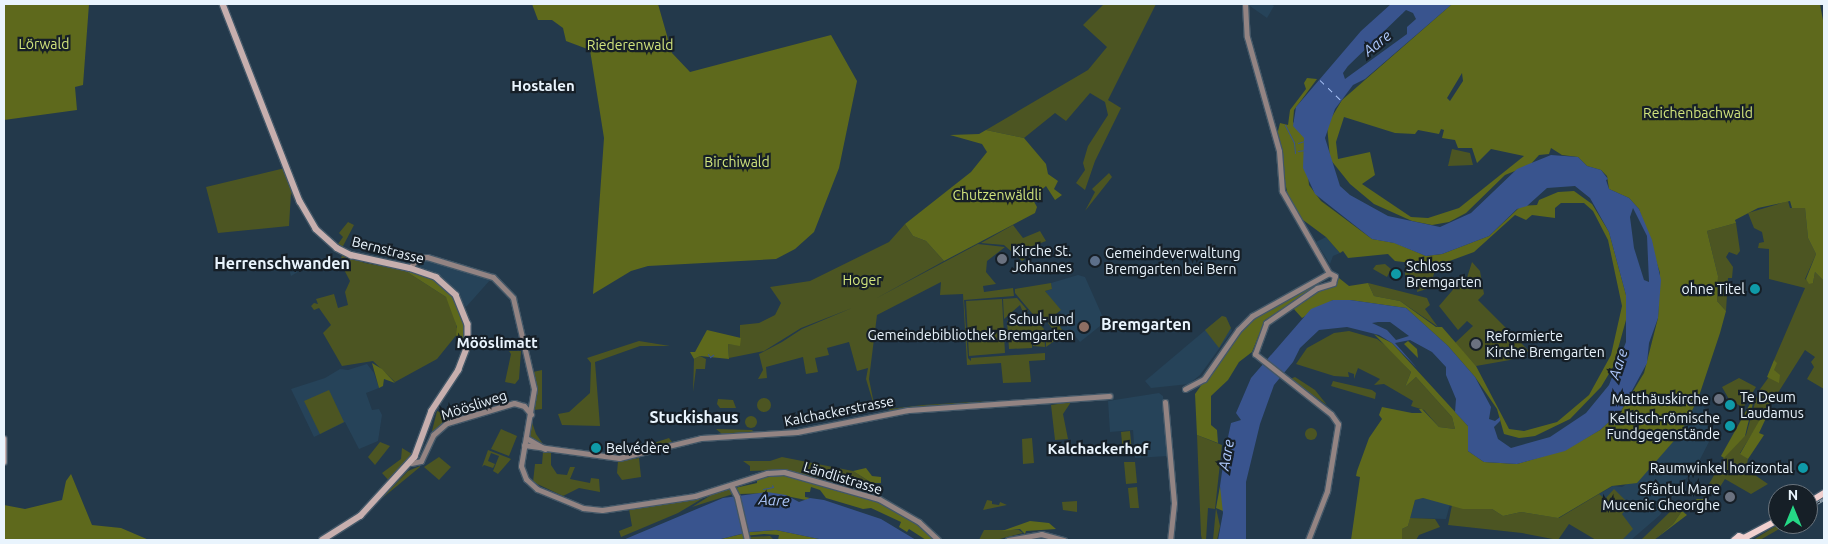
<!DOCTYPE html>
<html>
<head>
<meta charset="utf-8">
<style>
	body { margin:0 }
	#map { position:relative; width:1828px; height:544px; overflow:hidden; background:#23394b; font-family:Ubuntu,sans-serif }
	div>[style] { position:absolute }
	.built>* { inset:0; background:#264359 }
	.green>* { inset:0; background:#4c5522 }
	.round { border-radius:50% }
	.forest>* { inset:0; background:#5e691c }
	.water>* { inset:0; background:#39548e }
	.stream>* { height:1px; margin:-0.5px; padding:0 0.5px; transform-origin:0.5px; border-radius:0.5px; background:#39548e }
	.ferry>* { height:1px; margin-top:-0.5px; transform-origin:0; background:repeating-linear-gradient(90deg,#aec8fc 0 6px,transparent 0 11px) }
	.roads { filter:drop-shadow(1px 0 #435767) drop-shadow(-1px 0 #435767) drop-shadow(0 1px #435767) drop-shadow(0 -1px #435767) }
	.tertiary>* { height:5px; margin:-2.5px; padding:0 2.5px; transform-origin:2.5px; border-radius:2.5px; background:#938483 }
	.secondary>* { height:5.5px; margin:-2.75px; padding:0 2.75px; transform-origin:2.75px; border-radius:2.75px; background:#c7afae }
	.primary>* { height:6px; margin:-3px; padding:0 3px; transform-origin:3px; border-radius:3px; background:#f0d0cf }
	.rail>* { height:3px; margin-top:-1.5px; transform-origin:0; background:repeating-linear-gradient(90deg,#161f27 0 4px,#93a3b0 0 8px); box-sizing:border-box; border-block:1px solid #93a3b0 }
	.dots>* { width:14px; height:14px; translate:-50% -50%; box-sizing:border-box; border:2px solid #161f27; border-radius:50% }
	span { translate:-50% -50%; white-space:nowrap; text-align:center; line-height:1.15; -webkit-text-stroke:4.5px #161f27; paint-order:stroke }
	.park-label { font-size:14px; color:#d2e57d }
	.street-label { font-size:14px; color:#e9f4fd }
	.poi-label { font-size:14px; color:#e9f4fd }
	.left { translate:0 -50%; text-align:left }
	.right { translate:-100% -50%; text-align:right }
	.water-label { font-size:15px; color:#aec8fc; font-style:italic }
	.neighbourhood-label { font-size:15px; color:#e9f4fd; font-weight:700 }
	.quarter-label { font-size:16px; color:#e9f4fd; font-weight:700 }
	.frame { position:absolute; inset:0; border:5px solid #e9f4fd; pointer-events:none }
	.north { position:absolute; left:1768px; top:484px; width:50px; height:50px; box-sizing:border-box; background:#161f27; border:1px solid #6a747d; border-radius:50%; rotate:0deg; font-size:14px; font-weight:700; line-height:20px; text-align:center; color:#e9f4fd }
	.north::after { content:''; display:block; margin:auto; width:18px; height:22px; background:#25d886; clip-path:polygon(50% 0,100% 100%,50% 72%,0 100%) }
</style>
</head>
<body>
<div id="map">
	<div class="built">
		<div style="clip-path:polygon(1247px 4px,1271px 4px,1274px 6px,1267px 18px)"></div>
		<div style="clip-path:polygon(1326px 237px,1340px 253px,1333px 256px,1330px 264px,1316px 242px)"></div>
		<div style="clip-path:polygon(293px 257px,301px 270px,291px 276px,288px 266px)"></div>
		<div style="clip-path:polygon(420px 260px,430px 261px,491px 279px,466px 307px,449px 284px,420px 267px)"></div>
		<div style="clip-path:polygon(1078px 275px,1085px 277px,1105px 322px,1080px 342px,1075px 336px,1071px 340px,1059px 327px,1066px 321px,1045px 291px,1052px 289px,1051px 283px)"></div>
		<div style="clip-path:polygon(1222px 316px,1226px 317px,1232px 331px,1200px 375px,1189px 384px,1151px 388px,1145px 381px)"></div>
		<div style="clip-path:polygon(367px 364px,374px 373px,379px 388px,366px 393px,372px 410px,379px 409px,382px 415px,378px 441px,359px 449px,345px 422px,314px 437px,291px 389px,325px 378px,340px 369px,348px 370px)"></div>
		<div style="clip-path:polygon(1159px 393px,1163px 396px,1168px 456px,1135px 458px,1133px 430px,1110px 432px,1108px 401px)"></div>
		<div style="clip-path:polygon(1698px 399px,1711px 417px,1715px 430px,1691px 477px,1688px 476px,1660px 515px,1631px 540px,1596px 540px,1599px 494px,1613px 486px,1622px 487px,1645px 473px,1680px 434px)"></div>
		<div style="clip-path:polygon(1423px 498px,1450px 504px,1446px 519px,1410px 518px,1415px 500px)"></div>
	</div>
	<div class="green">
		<div style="clip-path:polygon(1104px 4px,1156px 4px,1108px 100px,1121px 108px,1095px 161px,1085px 190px,1076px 183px,1085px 170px,1083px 163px,1088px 146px,1108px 115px,1105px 102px,1090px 93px,1066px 121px,1055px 113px,1024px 138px,986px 130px,1088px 70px,1107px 47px,1083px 25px)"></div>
		<div style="clip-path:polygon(1452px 149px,1470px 153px,1473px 165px,1448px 166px)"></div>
		<div style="clip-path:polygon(285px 168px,300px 211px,291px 193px,289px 226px,218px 233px,206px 187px)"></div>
		<div style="clip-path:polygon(1109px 173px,1112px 177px,1085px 211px,1095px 192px,1092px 189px)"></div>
		<div style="clip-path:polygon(1788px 201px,1790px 208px,1805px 208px,1808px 238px,1816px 254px,1805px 279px,1813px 283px,1815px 272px,1824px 281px,1824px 389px,1807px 379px,1814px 367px,1811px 362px,1815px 357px,1805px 350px,1740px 453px,1748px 459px,1746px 469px,1768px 484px,1751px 494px,1725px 479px,1718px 490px,1709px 484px,1727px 452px,1746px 435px,1758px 392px,1774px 370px,1774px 360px,1805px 288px,1769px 279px,1769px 249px,1758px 248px,1759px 243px,1764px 242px,1762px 232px,1754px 228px,1748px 213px)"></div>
		<div style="clip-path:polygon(348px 222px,354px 225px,342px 248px,331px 241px,338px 244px,343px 237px,339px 233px)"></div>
		<div style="clip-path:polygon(1736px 223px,1740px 251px,1737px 255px,1729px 252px,1726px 257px,1733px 267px,1732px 278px,1728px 278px,1726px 311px,1717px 301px,1718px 276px,1707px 231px)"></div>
		<div style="clip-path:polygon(905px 224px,913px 236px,926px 241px,944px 261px,875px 299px,978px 244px,1005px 247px,987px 261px,986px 272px,996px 284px,983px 286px,984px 292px,1013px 288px,1014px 296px,964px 300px,968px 358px,971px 361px,971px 358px,1045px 353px,1045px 360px,1029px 361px,1031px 382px,1003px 383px,1001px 363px,967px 365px,963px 294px,940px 295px,941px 282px,877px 315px,869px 379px,875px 409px,866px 379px,868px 368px,857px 371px,849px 342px,827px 348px,829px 355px,815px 358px,818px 372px,806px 374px,803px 357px,766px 367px,767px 378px,758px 379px,763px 370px,759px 354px,782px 342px,802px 329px,852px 308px,801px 328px,764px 351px,729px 358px,728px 344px,740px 345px,740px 325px,759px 323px,775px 315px,781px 303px,770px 287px,810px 281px,889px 242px)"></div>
		<div style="clip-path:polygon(1013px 225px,1023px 238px,1040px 231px,1046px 241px,1022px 250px,1025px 259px,1022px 261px,1004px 245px,981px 243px)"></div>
		<div style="clip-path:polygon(342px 255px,365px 263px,404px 270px,446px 297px,452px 306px,458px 333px,437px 359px,395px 382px,373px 361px,342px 366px,323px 333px,331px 325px,319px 308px,314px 310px,311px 306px,314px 303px,318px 304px,316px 299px,334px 294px,338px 308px,348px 305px,345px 292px,350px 281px,340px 262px)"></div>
		<div style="clip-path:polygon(1472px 262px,1480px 271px,1484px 294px,1478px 300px,1529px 351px,1510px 360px,1476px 366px,1455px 343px,1473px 326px,1467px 321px,1458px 330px,1439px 306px,1457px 285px,1466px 281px)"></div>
		<div style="clip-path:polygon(1406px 263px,1436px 266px,1430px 288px,1417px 292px,1418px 285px,1405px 281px,1405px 266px,1422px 269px)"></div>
		<div style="clip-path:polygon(1385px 264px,1391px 269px,1387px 277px,1373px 269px,1376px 265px)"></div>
		<div style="clip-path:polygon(1051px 283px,1052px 289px,1045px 291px,1061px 310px,1042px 325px,1015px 293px,1015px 289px)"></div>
		<div style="clip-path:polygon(1368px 283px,1427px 298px,1430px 305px,1425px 309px,1438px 327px,1400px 301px,1374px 296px)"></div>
		<div style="clip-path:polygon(1017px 298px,1028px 311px,1024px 315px,1020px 305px,1004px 319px,1003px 299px)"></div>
		<div style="clip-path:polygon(1002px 299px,1005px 353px,969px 356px,966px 301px)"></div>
		<div style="clip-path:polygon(1059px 314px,1066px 321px,1060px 327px,1065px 333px,1046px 347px,1046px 339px,1054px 331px,1048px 323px)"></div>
		<div style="clip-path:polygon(1222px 316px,1226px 317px,1231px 328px,1219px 348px,1205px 330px)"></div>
		<div style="clip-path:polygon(1035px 319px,1044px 329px,1045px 347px,1033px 346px,1032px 334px,1032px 348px,1009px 349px,1007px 321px)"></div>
		<div style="clip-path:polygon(1349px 331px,1377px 339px,1389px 348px,1411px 372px,1405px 387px,1416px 377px,1452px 417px,1455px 429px,1439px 427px,1424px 410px,1411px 406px,1413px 401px,1384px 384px,1374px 385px,1380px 379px,1358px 368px,1354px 379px,1354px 374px,1348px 372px,1349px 377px,1334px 376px,1296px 364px,1307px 348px,1334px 333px)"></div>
		<div style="clip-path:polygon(639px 341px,670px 346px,640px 346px,595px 362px,600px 426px,562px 425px,558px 414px,569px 412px,590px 393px,591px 363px,587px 358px)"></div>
		<div style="clip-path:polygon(509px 351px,521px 351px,519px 379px,515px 384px,505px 382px,511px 354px)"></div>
		<div style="clip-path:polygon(700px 356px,706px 359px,705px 369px,696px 369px,693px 392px,694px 359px)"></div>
		<div style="clip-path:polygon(542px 370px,542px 409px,534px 410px,536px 388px,533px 372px)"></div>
		<div style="clip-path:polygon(1295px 377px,1315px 390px,1327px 405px,1290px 379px)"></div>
		<div style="clip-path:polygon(1739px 378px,1756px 387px,1743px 408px,1737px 404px,1734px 408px,1722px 387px)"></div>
		<div style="clip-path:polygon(1333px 381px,1372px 390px,1376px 393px,1375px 399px,1331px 386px)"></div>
		<div style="clip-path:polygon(329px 390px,344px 422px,320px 434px,304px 401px)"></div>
		<div class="round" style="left:757px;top:398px;width:14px;height:14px"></div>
		<div style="clip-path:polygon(718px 399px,733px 400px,736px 408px,720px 408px,717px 404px)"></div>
		<div style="clip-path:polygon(989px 401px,890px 411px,889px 409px,923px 405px)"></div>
		<div style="clip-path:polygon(1071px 402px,1063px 414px,1068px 439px,1055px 440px,1051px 405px)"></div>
		<div style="clip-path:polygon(437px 411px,455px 418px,432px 432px,432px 431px)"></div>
		<div class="round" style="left:745px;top:416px;width:12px;height:12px"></div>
		<div style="clip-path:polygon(532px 422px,536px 434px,543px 444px,530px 436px)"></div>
		<div class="round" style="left:1305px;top:428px;width:12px;height:12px"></div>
		<div style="clip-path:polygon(501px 429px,517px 436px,509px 456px,491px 449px)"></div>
		<div style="clip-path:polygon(716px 429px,752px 430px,754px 432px,722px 434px)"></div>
		<div style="clip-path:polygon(1130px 431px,1132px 453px,1123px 454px,1121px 432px)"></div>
		<div style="clip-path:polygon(1197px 435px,1222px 445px,1215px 509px,1208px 508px,1206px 540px,1202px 540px,1201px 535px)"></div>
		<div style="clip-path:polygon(669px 438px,672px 442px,646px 451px,620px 454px)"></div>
		<div style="clip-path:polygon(1032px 438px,1034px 463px,1023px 464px,1022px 439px)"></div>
		<div style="clip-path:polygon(380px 442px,390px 446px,375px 465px,368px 457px)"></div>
		<div style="clip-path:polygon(402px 448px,412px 454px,390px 482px,382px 473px,401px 459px)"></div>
		<div style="clip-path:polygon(488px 450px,511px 459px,498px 474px,493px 471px,499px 456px,491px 453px,488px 461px,495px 464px,493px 468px,484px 465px,482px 467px)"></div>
		<div style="clip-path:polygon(543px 452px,551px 453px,551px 465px,557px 474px,567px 475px,570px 467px,575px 467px,570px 479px,590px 483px,591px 478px,599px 479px,600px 492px,579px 488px,563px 496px,533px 482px,535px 464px,542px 464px)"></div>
		<div style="clip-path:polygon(439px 457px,451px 467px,439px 480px,424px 467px)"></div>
		<div style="clip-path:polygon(782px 457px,853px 471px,872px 483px,884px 486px,862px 485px,861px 489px,786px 470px,750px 471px,750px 466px,743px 461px,770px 461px)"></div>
		<div style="clip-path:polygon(639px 458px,641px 477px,622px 480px,617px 473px,618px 461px)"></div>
		<div style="clip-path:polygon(1124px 462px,1135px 462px,1137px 483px,1126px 484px)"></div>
		<div style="clip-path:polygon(420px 466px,420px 467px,380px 500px,408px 471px)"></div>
		<div style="clip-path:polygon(1137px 487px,1139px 508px,1130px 508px,1128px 488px)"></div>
		<div style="clip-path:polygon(730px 489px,733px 494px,692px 507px,716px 492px)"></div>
		<div style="clip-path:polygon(1614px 489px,1630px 505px,1622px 514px,1633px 529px,1622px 540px,1596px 540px,1569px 524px,1558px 540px,1522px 533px,1448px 525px,1452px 505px,1492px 509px,1503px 516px,1521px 512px,1559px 518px,1599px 494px,1605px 499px)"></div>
		<div style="clip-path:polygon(710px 494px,678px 513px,621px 537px,619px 531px,632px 526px,629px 509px)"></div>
		<div style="clip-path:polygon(987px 500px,992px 501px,992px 504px,999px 505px,1000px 502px,1007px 505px,983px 510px)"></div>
		<div style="clip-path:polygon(1077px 501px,1077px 512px,1063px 510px,1062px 502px)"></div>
		<div style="clip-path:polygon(1676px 506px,1682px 511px,1673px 524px,1654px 540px,1641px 540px)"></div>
		<div style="clip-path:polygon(1216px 508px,1220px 526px,1217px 540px,1213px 540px)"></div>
		<div style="clip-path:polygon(1410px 518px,1435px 519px,1440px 527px,1419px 535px,1416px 540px,1402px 540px,1402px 529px,1408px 526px)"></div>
		<div style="clip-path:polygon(1779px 524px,1788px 524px,1760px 540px,1753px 540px)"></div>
		<div style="clip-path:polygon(984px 530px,1019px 530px,1023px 533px,996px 540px,979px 540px)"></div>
		<div style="clip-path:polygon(770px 536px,774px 540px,749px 540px,749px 537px)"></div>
	</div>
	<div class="forest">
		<div style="clip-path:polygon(4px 4px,89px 4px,83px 85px,75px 87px,77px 110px,4px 120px)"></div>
		<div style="clip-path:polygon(532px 4px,658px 4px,672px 53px,690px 72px,831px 35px,857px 81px,839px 168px,814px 232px,795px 249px,776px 259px,648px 266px,631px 271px,593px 294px,604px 138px,590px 50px,566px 41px,563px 28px,552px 20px,538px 20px)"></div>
		<div style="clip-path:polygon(evenodd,1452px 4px,1820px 4px,1824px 26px,1824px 281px,1815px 272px,1813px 283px,1809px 284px,1806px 279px,1816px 254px,1808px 238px,1805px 208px,1792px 208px,1790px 201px,1758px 208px,1735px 220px,1736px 223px,1707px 231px,1718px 276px,1717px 301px,1726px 311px,1720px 333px,1698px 399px,1680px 434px,1637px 483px,1612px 486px,1558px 518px,1521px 512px,1503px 516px,1492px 509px,1463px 509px,1423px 498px,1415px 500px,1408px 526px,1402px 529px,1402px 540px,1351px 540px,1360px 477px,1356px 476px,1357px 471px,1369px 438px,1382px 419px,1379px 415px,1382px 407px,1412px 413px,1422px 413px,1419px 409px,1422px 409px,1439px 427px,1455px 429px,1452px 417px,1416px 377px,1405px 387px,1411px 372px,1374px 334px,1392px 343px,1468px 426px,1468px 451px,1484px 462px,1517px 464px,1567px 449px,1600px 430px,1621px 411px,1644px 373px,1658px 318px,1660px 273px,1639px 209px,1629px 198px,1609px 189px,1607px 176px,1601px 170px,1587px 166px,1578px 157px,1562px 155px,1551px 148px,1549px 154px,1539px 155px,1530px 165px,1505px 175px,1466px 213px,1449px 222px,1432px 225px,1412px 221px,1374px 204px,1350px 184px,1330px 159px,1327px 125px,1342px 100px,1452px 4px,1462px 73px,1463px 81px,1450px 101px,1447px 98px,1462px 73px,1452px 4px,1344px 117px,1395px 133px,1415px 134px,1418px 130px,1439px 134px,1441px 129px,1444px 130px,1442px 138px,1455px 140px,1458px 148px,1472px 148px,1477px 163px,1491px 149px,1524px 156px,1459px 208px,1428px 218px,1411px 217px,1362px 184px,1375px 175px,1370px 152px,1338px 159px,1336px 142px,1344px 117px)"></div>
		<div style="clip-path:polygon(1307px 78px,1317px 79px,1294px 110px,1293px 122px,1304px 137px,1309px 185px,1321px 201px,1372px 239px,1395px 243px,1426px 256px,1442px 254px,1489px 236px,1521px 206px,1537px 205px,1539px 200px,1558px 192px,1574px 191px,1592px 204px,1609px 232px,1626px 295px,1626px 320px,1613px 367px,1601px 387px,1570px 419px,1535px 436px,1519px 438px,1504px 434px,1497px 409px,1475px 377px,1448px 346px,1406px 308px,1350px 300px,1333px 300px,1302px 318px,1292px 307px,1318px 290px,1334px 286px,1339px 278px,1349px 286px,1368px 283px,1374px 296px,1400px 301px,1436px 327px,1442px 327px,1476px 366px,1509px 429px,1524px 431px,1557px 422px,1589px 395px,1611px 355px,1622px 306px,1608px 240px,1593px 211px,1584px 203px,1561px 203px,1555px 208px,1555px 218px,1532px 215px,1526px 220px,1515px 215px,1474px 252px,1436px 266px,1395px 261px,1388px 254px,1348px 258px,1343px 251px,1340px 253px,1326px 237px,1299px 217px,1289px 200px,1284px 178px,1277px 135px,1280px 123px,1288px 125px,1290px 110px,1306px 89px,1304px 83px)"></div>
		<div style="clip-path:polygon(986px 130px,1024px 138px,1046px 164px,1048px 174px,1058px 181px,1054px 189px,1062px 195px,1055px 200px,1046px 186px,1032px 198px,1037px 207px,1035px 213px,944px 261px,926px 241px,913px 236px,905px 224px,971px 172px,987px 152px,982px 144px,950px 135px,979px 134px)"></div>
		<div style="clip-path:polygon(404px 270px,434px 280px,453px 297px,465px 324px,465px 347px,456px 336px,457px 327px,446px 297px)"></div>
		<div style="clip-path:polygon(1313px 284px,1316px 287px,1265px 320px,1252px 352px,1239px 362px,1228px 380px,1211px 396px,1211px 425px,1217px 430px,1218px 443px,1197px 435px,1195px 394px,1239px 332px,1254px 318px)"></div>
		<div style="clip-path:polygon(707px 330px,741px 338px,740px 346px,728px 344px,729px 359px,700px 356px,694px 359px,690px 352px,695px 352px)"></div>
		<div style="clip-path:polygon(1408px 341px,1417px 349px,1418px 358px,1404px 344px)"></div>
		<div style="clip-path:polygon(1774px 360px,1777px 363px,1774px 370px,1780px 375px,1779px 383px,1767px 377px)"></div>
		<div style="clip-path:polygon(372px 363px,382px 369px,395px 383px,384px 379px,383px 386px,379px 388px)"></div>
		<div style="clip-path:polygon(1755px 395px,1745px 436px,1724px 458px,1721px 456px)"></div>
		<div style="clip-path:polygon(1762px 416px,1766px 418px,1759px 433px,1764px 435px,1748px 459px,1740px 454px)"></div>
		<div style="clip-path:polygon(866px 468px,872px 476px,881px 477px,881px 483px,872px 483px,853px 471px)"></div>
		<div style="clip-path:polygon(71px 474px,92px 525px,121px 528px,149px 540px,4px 540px,4px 505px,25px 509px,62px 500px,66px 481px)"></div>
		<div style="clip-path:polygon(785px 474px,874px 499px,917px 523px,936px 540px,926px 540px,909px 529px,907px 532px,899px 527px,901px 522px,871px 508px,863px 509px,826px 498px,820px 490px,811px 487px,810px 492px,805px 492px,805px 497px,810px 498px,806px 500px,771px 493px,739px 494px,735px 488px,757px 483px,757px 478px,768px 475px)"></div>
		<div style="clip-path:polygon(1714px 484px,1718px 490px,1706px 497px,1704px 508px,1686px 511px,1683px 509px,1697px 499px,1703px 499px,1707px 486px)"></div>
		<div style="clip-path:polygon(1220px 486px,1223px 500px,1223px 511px,1216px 508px)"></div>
		<div style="clip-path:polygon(1682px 511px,1687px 515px,1654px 540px,1673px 524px)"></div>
		<div style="clip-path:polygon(1030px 521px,1049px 523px,1056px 529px,1026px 531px,1025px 534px,1020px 529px,1002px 531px)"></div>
		<div style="clip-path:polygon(776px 530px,824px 540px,778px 540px,779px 535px,764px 534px,744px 536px,744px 540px,717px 540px,750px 532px)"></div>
	</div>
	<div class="water">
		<div style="clip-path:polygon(evenodd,1391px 4px,1452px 4px,1365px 79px,1353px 85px,1335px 109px,1325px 138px,1340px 186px,1350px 195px,1388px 216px,1440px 227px,1471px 213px,1517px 169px,1551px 155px,1578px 157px,1587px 166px,1601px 170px,1608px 179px,1606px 180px,1609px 189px,1629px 198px,1639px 209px,1652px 240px,1661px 280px,1658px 318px,1649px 343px,1647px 363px,1621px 411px,1600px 430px,1565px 451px,1517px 464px,1484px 462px,1468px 451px,1468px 426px,1455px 412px,1456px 399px,1446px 375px,1446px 367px,1432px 352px,1410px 340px,1395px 343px,1417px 368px,1392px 343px,1379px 335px,1347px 327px,1319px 330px,1300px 348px,1293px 362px,1274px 385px,1260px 424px,1246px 482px,1246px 540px,1218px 540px,1223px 513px,1220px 486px,1226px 444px,1231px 442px,1228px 437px,1231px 423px,1241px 420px,1236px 413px,1251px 378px,1311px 309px,1333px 300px,1350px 300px,1406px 308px,1448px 346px,1475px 377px,1491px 407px,1489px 419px,1495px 421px,1500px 417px,1500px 421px,1494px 427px,1498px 439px,1511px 448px,1550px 437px,1586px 413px,1609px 385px,1626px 342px,1626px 295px,1609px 232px,1590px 198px,1575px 186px,1547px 188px,1527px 206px,1517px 209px,1489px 236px,1442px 254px,1426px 256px,1394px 243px,1372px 239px,1315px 194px,1303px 168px,1304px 138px,1293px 126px,1296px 107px,1361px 31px,1391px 4px,1406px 10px,1413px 13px,1416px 19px,1407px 27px,1407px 34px,1345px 79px,1343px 73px,1348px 66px,1406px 10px,1391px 4px,1633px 208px,1647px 236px,1649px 282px,1644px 280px,1634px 248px,1630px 217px,1633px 208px,1391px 4px,1378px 322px,1390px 322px,1409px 336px,1396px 340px,1387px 330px,1372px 323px,1378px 322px)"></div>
		<div style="clip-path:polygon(767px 492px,786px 495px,799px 502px,810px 498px,824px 500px,881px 519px,916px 540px,824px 540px,776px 530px,749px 532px,717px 540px,623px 540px,723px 498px)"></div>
	</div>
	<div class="stream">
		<div style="left:1285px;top:125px;width:20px;rotate:63deg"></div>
		<div style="left:1294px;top:143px;width:10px;rotate:84deg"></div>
		<div style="left:1298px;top:143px;width:6px;rotate:-18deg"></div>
		<div style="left:1298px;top:151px;width:7px;rotate:-8deg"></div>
		<div style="left:708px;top:354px;width:4px;rotate:56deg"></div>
		<div style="left:710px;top:357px;width:4px;rotate:-34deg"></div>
		<div style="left:736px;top:489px;width:4px;rotate:56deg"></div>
		<div style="left:763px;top:489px;width:10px;rotate:-11deg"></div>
		<div style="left:773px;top:487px;width:2px;rotate:-117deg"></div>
	</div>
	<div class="ferry">
		<div style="left:1320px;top:80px;width:28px;rotate:44deg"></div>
	</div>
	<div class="roads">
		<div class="tertiary">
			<div style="left:1245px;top:4px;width:33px;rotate:87deg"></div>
			<div style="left:1247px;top:37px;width:118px;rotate:74.3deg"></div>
			<div style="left:1279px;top:151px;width:40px;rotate:85.7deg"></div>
			<div style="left:1282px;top:191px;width:95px;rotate:60.2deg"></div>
			<div style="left:410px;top:268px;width:12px;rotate:-55deg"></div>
			<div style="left:417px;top:258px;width:10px;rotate:-6deg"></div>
			<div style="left:427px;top:257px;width:69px;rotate:16.9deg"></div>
			<div style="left:493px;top:277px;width:29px;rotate:46deg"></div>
			<div style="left:513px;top:298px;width:93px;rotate:77deg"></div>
			<div style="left:534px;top:389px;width:78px;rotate:99.6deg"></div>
			<div style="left:521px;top:466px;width:14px;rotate:69deg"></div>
			<div style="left:526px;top:479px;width:15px;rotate:42deg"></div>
			<div style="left:537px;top:489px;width:50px;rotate:22.4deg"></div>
			<div style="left:583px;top:508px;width:19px;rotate:6deg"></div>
			<div style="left:602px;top:510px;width:94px;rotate:-8.6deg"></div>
			<div style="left:695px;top:496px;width:76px;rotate:-17.7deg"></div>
			<div style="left:767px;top:473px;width:17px;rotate:-3deg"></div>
			<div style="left:784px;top:472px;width:99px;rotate:15.9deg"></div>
			<div style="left:879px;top:499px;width:46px;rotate:29.9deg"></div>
			<div style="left:919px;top:522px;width:26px;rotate:43deg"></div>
			<div style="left:1185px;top:389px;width:21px;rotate:-28deg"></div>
			<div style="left:1204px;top:379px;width:60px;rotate:-55.2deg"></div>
			<div style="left:1238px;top:330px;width:20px;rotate:-45deg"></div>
			<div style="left:1252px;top:316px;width:88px;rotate:-29.2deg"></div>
			<div style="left:1165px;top:402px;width:101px;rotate:84.9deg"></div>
			<div style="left:1174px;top:503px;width:37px;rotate:96deg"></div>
			<div style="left:526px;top:438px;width:22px;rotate:30deg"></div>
			<div style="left:524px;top:445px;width:96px;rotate:7.8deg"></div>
			<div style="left:619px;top:458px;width:84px;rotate:-13.7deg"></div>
			<div style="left:701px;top:438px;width:96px;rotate:-3.6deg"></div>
			<div style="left:797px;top:432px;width:113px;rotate:-11.2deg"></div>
			<div style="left:908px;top:410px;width:202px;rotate:-4deg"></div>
			<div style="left:411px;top:463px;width:10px;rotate:-11deg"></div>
			<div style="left:421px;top:461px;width:29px;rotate:-65deg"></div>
			<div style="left:433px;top:435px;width:18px;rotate:-41deg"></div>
			<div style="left:447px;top:423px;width:70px;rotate:-16.6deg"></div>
			<div style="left:514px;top:403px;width:10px;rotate:17deg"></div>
			<div style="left:524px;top:406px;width:11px;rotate:49deg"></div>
			<div style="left:731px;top:485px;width:13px;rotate:63deg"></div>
			<div style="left:737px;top:497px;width:44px;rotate:76.9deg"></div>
			<div style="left:1008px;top:540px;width:34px;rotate:-10deg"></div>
			<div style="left:1041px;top:534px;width:24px;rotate:15deg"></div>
			<div style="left:1308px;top:540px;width:53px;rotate:-68.8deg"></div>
			<div style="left:1327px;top:491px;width:68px;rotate:-80.7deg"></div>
			<div style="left:1338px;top:424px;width:12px;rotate:-125deg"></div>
			<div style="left:1331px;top:414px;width:97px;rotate:-141.7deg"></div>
			<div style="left:1255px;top:354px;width:33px;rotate:-70deg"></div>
			<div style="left:1266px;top:323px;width:62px;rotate:-34.5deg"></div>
			<div style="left:1317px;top:288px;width:17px;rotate:-17deg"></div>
			<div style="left:1333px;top:283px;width:7px;rotate:-74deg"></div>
			<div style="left:1335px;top:276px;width:7px;rotate:-153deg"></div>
		</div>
		<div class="secondary">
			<div style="left:223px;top:4px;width:212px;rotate:68.7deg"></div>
			<div style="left:300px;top:201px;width:32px;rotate:60deg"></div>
			<div style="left:316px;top:229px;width:28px;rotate:42deg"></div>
			<div style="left:337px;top:248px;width:16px;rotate:27deg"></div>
			<div style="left:351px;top:255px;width:60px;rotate:12.4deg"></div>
			<div style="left:410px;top:268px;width:28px;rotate:19deg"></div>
			<div style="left:436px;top:277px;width:27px;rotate:42deg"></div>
			<div style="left:456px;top:295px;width:31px;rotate:68deg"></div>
			<div style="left:468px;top:324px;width:22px;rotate:90deg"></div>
			<div style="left:468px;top:346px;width:26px;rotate:111deg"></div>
			<div style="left:459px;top:370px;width:49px;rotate:123.4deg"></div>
			<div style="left:432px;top:411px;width:49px;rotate:110.3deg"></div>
			<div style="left:415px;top:457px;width:80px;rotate:132.5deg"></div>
			<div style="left:361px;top:516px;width:45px;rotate:147.7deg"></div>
			<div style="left:4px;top:439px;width:23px;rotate:90deg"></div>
		</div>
		<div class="primary">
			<div style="left:1808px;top:503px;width:19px;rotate:-32deg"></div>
			<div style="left:1744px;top:538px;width:38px;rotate:-28deg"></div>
			<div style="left:1734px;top:540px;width:6px;rotate:-39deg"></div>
			<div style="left:1739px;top:536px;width:8px;rotate:23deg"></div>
		</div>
	</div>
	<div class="rail">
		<div style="left:1817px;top:503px;width:8px;rotate:-30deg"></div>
	</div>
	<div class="dots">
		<div style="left:1002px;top:259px;background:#6b7280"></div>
		<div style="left:1095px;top:261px;background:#5c6f8a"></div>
		<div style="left:1396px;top:274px;background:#0f9aa8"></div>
		<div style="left:1755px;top:289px;background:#0f9aa8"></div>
		<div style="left:1084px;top:327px;background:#8d6e63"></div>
		<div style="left:1476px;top:344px;background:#6b7280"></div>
		<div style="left:1719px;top:399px;background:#6b7280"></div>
		<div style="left:1730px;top:405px;background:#0f9aa8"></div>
		<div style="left:1730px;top:426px;background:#0f9aa8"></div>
		<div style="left:596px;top:448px;background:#0f9aa8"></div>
		<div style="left:1803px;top:468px;background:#0f9aa8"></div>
		<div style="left:1730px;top:497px;background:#6b7280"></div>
	</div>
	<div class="park-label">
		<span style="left:44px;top:44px">Lörwald</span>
		<span style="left:630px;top:45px">Riederenwald</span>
		<span style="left:1698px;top:113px">Reichenbachwald</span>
		<span style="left:737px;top:162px">Birchiwald</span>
		<span style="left:997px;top:195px">Chutzenwäldli</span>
		<span style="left:862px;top:280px">Hoger</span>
	</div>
	<div class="street-label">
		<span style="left:388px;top:250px;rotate:14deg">Bernstrasse</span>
		<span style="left:474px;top:405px;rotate:-18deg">Möösliweg</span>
		<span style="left:839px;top:411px;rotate:-11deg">Kalchackerstrasse</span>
		<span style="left:843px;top:478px;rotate:17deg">Ländlistrasse</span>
	</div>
	<div class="poi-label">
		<span class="left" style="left:1012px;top:259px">Kirche St.<br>Johannes</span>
		<span class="left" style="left:1105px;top:261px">Gemeindeverwaltung<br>Bremgarten bei Bern</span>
		<span class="left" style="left:1406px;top:274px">Schloss<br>Bremgarten</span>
		<span class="right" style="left:1745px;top:289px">ohne Titel</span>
		<span class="right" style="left:1074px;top:327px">Schul- und<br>Gemeindebibliothek Bremgarten</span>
		<span class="left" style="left:1486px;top:344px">Reformierte<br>Kirche Bremgarten</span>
		<span class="left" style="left:1740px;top:405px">Te Deum<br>Laudamus</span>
		<span class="right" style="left:1709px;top:399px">Matthäuskirche</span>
		<span class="right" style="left:1720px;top:426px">Keltisch-römische<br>Fundgegenstände</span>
		<span class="left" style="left:606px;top:448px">Belvédère</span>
		<span class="right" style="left:1793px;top:468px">Raumwinkel horizontal</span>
		<span class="right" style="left:1720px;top:497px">Sfântul Mare<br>Mucenic Gheorghe</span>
	</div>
	<div class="water-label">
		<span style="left:1377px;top:43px;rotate:-39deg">Aare</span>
		<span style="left:1618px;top:364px;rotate:-72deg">Aare</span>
		<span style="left:1226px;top:455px;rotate:-80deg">Aare</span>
		<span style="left:774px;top:500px;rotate:3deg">Aare</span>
	</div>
	<div class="neighbourhood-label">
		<span style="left:543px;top:86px">Hostalen</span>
		<span style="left:497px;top:343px">Mööslimatt</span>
		<span style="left:1098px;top:449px">Kalchackerhof</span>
	</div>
	<div class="quarter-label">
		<span style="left:282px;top:263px">Herrenschwanden</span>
		<span style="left:1146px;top:324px">Bremgarten</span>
		<span style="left:694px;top:417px">Stuckishaus</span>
	</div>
	<div class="frame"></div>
	<div class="north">N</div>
</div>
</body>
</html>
